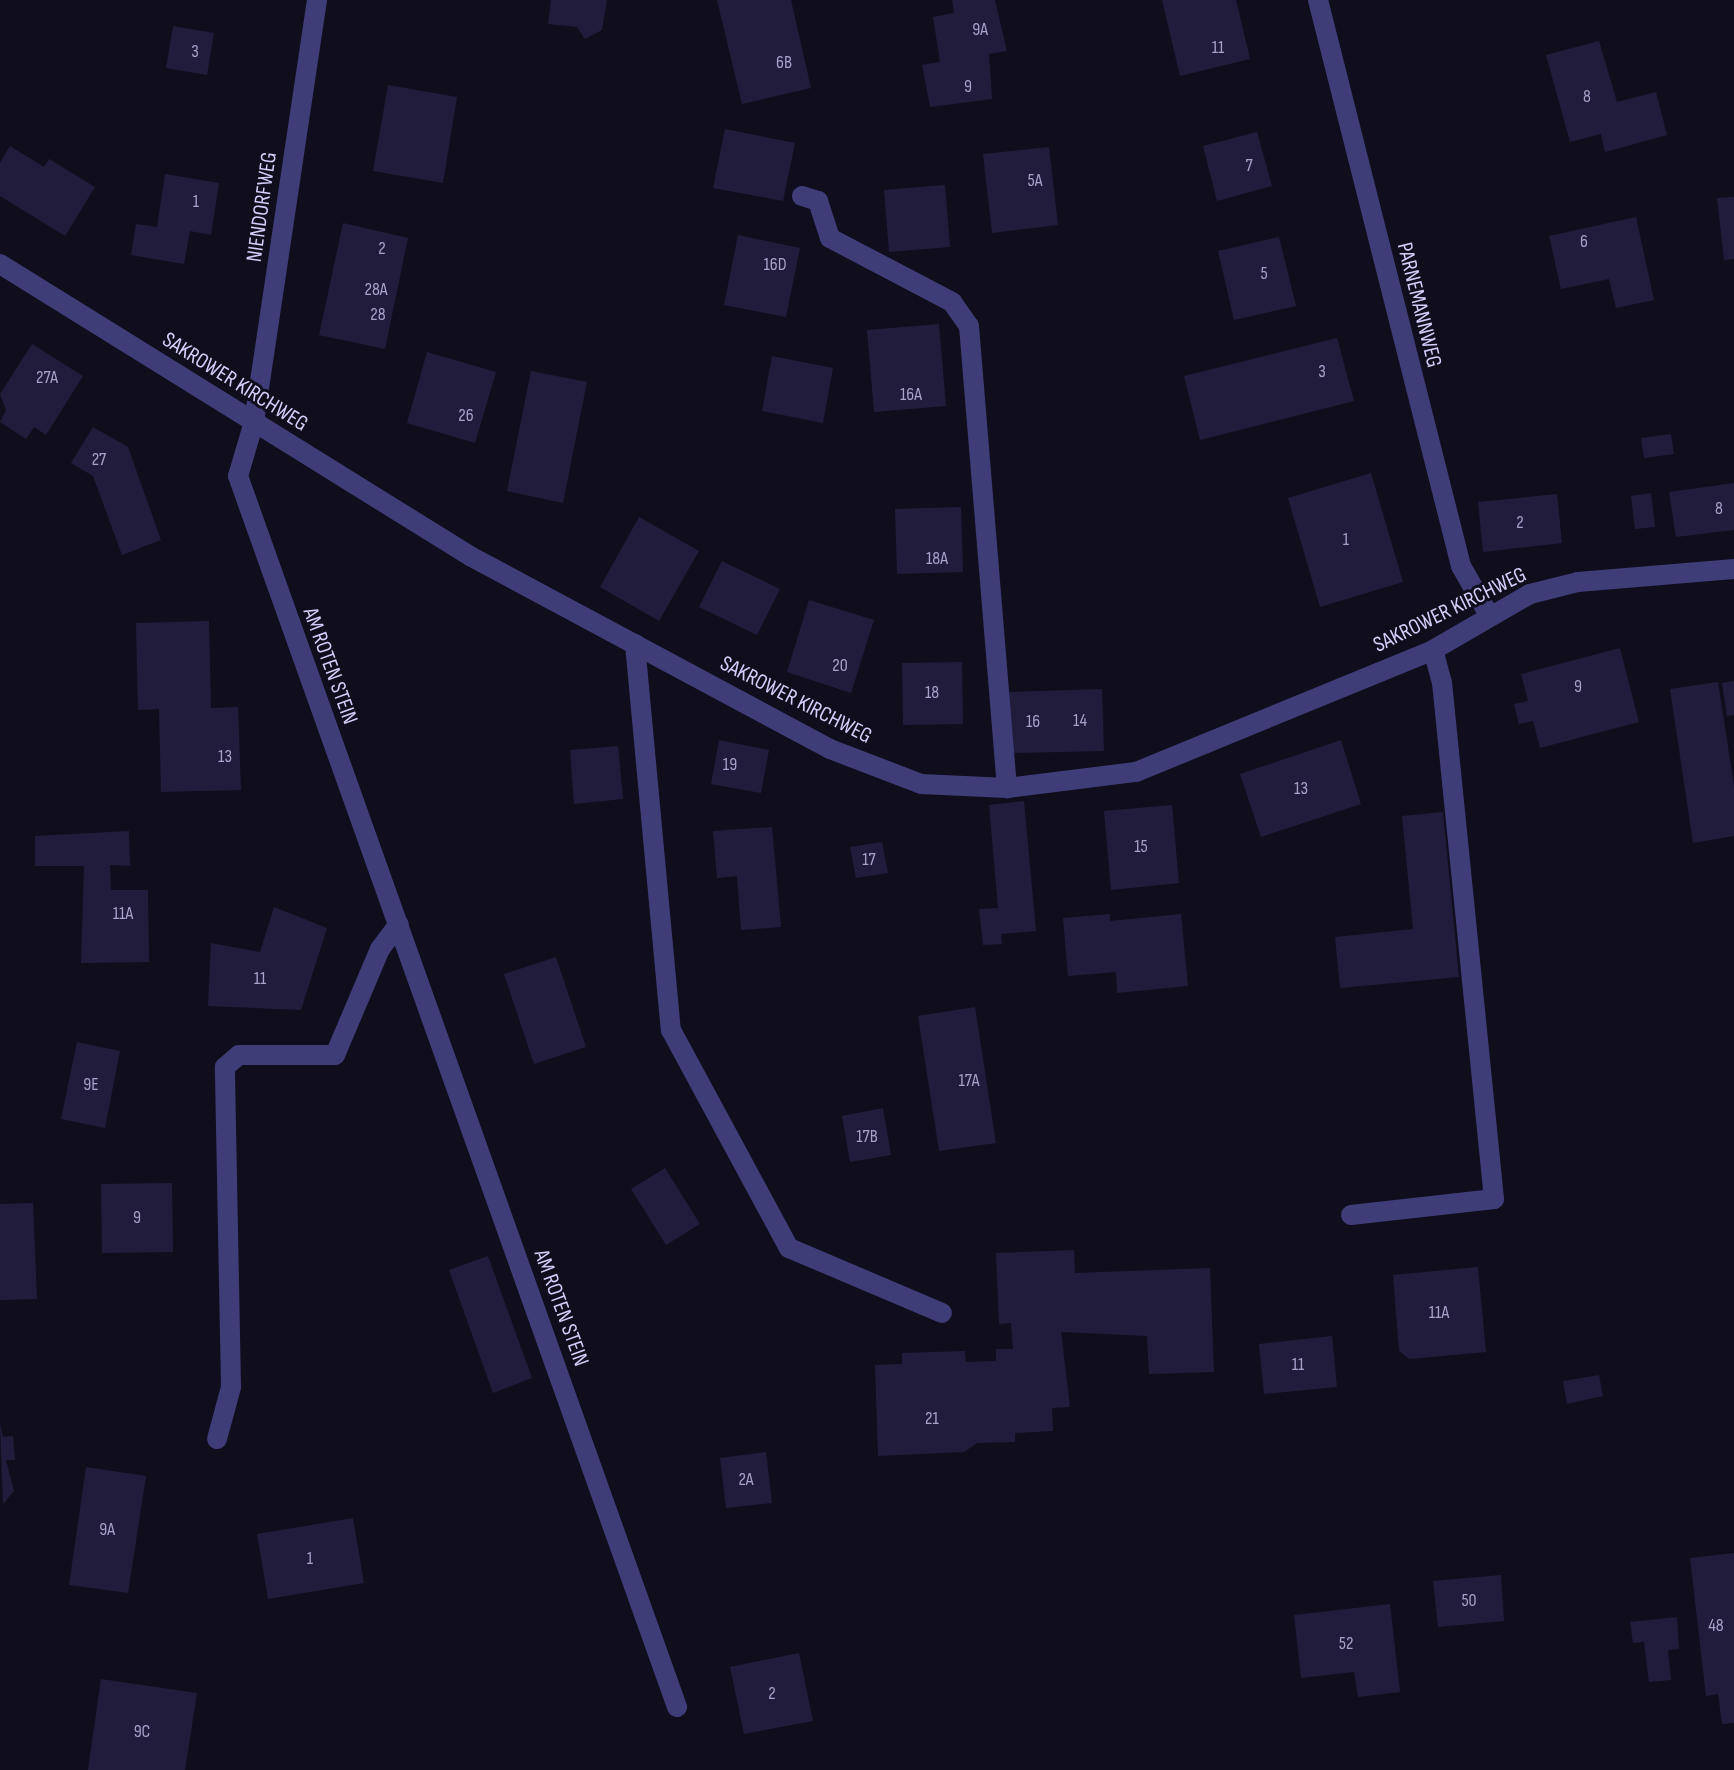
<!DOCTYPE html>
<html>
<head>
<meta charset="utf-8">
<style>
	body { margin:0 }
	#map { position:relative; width:1734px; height:1770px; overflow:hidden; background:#100e1d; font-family:"Sofia Sans Condensed",sans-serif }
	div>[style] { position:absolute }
	.building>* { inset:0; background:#221c3c }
	.minor>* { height:20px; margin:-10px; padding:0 10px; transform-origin:10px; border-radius:10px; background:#3f3d78 }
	span { translate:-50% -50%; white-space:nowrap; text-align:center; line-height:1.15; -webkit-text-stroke:6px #100e1d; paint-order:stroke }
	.number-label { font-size:18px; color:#a8a2ca }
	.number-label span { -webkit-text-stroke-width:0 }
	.street-label { font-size:22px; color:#d4cffa }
</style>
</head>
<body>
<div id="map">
	<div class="building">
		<div style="clip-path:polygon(551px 0,607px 0,602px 30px,585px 39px,577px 27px,548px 24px)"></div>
		<div style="clip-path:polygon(717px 0,791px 0,811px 88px,742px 104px)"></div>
		<div style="clip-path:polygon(952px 0,995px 0,1007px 51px,989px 54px,992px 99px,930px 107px,922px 65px,940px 62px,933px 17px,954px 13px)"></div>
		<div style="clip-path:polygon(1162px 0,1236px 0,1250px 59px,1180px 76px)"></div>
		<div style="clip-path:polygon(173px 26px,214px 33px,207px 75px,166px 68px)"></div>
		<div style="clip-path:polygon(1599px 41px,1617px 102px,1656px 92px,1667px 135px,1605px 152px,1601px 134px,1570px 142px,1546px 55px)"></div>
		<div style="clip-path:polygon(388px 85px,457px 97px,443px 183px,373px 171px)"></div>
		<div style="clip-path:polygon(725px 129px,795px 143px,783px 201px,713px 188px)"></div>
		<div style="clip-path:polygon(1257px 132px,1272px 186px,1217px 201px,1203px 146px)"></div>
		<div style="clip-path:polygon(10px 146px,44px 167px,49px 159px,95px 187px,65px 236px,0 196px,0 163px)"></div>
		<div style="clip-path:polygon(1049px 147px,1058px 225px,992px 233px,983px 154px)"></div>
		<div style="clip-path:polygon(165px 174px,219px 183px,211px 235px,190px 231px,184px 264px,131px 255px,136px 224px,157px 227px)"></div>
		<div style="clip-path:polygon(945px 185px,950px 247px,889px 252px,884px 190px)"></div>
		<div style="clip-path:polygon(1734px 197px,1734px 259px,1724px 260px,1717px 198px)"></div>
		<div style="clip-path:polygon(1636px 217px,1654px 300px,1616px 308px,1609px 279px,1561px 289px,1549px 236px)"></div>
		<div style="clip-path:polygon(343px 223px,408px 238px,385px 349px,319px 335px)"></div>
		<div style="clip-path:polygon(738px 235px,800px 248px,786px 317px,724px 305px)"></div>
		<div style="clip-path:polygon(1279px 237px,1296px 306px,1234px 320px,1218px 251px)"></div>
		<div style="clip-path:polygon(939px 324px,946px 406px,874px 412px,867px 330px)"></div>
		<div style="clip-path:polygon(1337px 338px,1354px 401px,1200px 440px,1184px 376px)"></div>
		<div style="clip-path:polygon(32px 344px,83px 376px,46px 435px,34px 427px,26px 439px,0 422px,6px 410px,0 394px)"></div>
		<div style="clip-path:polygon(427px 352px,496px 372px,475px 443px,407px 423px)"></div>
		<div style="clip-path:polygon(772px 356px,833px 368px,823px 423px,762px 411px)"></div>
		<div style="clip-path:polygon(531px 371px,587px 382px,563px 503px,507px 491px)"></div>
		<div style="clip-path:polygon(93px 427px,128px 447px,161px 540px,122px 555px,93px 476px,71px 463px)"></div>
		<div style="clip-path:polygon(1671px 434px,1674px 454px,1644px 458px,1641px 438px)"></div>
		<div style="clip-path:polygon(1371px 473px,1403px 582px,1320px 607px,1288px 498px)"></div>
		<div style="clip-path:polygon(1734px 483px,1734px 530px,1676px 537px,1669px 492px)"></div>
		<div style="clip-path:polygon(1651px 493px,1655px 527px,1635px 529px,1631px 496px)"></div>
		<div style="clip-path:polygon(1557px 494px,1562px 543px,1483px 552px,1478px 502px)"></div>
		<div style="clip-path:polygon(961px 507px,963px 572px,897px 574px,895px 509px)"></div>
		<div style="clip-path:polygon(639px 517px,699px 551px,659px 621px,600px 587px)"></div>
		<div style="clip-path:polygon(722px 561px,780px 589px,757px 635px,699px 607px)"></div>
		<div style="clip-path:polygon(809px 600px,874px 620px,851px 693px,787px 672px)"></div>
		<div style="clip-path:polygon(209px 621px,211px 708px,238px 707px,241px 790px,161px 792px,159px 709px,138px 710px,136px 623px)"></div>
		<div style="clip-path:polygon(1620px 648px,1639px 722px,1540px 748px,1533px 721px,1519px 724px,1514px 704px,1528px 701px,1521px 674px)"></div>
		<div style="clip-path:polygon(962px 662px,963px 724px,903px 725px,902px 663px)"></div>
		<div style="clip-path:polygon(1734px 681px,1734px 715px,1727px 716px,1722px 683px)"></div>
		<div style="clip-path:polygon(1718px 682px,1734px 786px,1734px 836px,1693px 843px,1670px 689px)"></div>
		<div style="clip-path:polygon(1102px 689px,1104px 751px,1011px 753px,1009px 692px)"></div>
		<div style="clip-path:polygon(719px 740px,769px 750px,761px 793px,711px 784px)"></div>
		<div style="clip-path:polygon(1341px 740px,1361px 804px,1261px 837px,1240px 774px)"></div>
		<div style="clip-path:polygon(618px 746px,623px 799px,574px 804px,570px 750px)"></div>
		<div style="clip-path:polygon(1024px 801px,1036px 931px,1001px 934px,1002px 944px,983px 945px,979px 909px,998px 908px,989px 805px)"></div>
		<div style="clip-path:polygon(1172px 805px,1179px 883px,1111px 890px,1104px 811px)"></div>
		<div style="clip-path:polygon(1443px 812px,1459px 977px,1340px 988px,1335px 937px,1413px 929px,1402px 816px)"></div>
		<div style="clip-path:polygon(772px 827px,781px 927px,741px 930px,737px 876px,717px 878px,713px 831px)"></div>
		<div style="clip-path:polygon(129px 831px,130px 866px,110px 865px,111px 890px,148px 890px,149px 962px,81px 963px,84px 866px,35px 866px,35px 836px)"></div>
		<div style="clip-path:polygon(882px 842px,888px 873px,856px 878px,850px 847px)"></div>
		<div style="clip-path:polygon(274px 907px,327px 928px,301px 1010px,208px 1006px,211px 943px,260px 952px)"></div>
		<div style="clip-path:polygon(1110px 914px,1110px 921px,1181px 914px,1188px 986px,1117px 993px,1116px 972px,1068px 976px,1063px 918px)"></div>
		<div style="clip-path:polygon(556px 957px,586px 1047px,534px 1064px,504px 974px)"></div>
		<div style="clip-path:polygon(975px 1007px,996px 1143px,939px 1151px,918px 1016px)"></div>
		<div style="clip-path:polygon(77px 1042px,120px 1051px,105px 1128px,61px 1119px)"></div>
		<div style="clip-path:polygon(883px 1108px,891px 1155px,850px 1162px,842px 1116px)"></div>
		<div style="clip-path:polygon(665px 1168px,700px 1224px,666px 1245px,631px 1189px)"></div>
		<div style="clip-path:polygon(172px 1183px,173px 1252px,102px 1253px,101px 1184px)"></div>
		<div style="clip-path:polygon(33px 1203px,37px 1299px,0 1300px,0 1204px)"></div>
		<div style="clip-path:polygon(1074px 1250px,1075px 1273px,1210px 1268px,1214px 1372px,1149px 1374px,1147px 1336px,1061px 1332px,1070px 1407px,1052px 1408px,1053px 1431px,1015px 1433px,1015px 1442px,977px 1443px,964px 1452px,878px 1456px,875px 1365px,902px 1364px,902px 1353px,965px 1351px,966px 1362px,996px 1361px,996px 1349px,1013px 1349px,1011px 1323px,999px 1324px,996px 1253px)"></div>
		<div style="clip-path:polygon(488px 1256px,532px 1378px,493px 1393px,449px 1270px)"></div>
		<div style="clip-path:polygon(1478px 1267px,1486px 1352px,1409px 1359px,1399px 1351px,1393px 1275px)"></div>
		<div style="clip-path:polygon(1332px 1336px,1337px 1387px,1264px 1394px,1259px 1344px)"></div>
		<div style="clip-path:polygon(1599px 1375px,1603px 1396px,1567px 1404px,1563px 1381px)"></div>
		<div style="clip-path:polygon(0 1424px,3px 1437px,13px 1436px,15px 1460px,6px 1460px,14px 1491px,3px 1504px)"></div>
		<div style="clip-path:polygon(766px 1452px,772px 1503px,726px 1508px,720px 1458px)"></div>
		<div style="clip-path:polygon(86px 1467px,146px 1476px,128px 1593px,69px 1585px)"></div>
		<div style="clip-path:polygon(353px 1518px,364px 1583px,268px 1599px,257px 1534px)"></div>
		<div style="clip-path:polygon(1734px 1553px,1734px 1723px,1722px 1724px,1718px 1694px,1706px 1696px,1690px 1558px)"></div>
		<div style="clip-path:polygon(1501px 1575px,1504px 1621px,1438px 1627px,1433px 1581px)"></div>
		<div style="clip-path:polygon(1390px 1604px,1400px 1692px,1358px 1697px,1354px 1672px,1301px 1678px,1294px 1615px)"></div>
		<div style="clip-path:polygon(1677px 1617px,1679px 1649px,1668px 1650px,1671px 1680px,1649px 1682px,1644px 1642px,1633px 1643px,1630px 1622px)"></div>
		<div style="clip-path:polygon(799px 1653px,813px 1721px,744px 1734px,730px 1667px)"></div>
		<div style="clip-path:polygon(101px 1679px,197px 1693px,185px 1770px,88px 1770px)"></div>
	</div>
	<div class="minor">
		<div style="left:317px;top:0;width:427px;rotate:98.5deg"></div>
		<div style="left:254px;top:422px;width:56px;rotate:106.5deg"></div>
		<div style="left:238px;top:476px;width:1307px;rotate:70.37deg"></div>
		<div style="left:1318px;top:0;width:584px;rotate:75.82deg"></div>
		<div style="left:1461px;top:566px;width:56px;rotate:60.3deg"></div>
		<div style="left:802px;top:196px;width:17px;rotate:17deg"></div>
		<div style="left:818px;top:201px;width:39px;rotate:72deg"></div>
		<div style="left:830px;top:238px;width:138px;rotate:27.7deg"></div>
		<div style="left:952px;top:302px;width:29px;rotate:55deg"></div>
		<div style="left:969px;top:326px;width:464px;rotate:85.3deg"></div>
		<div style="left:0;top:264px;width:553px;rotate:31.85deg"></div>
		<div style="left:470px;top:556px;width:408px;rotate:28.2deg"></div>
		<div style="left:830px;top:749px;width:97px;rotate:21deg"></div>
		<div style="left:921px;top:784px;width:86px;rotate:2.7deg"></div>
		<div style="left:1007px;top:788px;width:130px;rotate:-7.1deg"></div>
		<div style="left:1136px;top:772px;width:321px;rotate:-22.3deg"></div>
		<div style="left:1433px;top:650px;width:112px;rotate:-30deg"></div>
		<div style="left:1530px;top:594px;width:49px;rotate:-14deg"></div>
		<div style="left:1578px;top:582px;width:157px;rotate:-4.8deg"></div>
		<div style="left:635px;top:644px;width:388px;rotate:84.7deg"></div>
		<div style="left:671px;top:1030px;width:248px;rotate:61.6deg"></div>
		<div style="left:789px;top:1248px;width:166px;rotate:23deg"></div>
		<div style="left:1351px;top:1215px;width:144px;rotate:-6.4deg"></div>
		<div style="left:1494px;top:1199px;width:519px;rotate:-95.75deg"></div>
		<div style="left:1442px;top:683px;width:34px;rotate:-105deg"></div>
		<div style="left:217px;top:1439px;width:54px;rotate:-74.9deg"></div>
		<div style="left:231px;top:1387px;width:320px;rotate:-91.1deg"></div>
		<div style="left:225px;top:1067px;width:18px;rotate:-41deg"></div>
		<div style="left:239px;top:1055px;width:96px"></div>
		<div style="left:335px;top:1055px;width:115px;rotate:-67deg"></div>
		<div style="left:380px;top:949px;width:31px;rotate:-53deg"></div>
	</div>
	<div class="number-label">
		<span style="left:980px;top:30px">9A</span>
		<span style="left:1218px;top:48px">11</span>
		<span style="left:195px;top:52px">3</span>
		<span style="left:784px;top:63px">6B</span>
		<span style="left:968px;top:87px">9</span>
		<span style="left:1587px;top:97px">8</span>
		<span style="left:1249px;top:166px">7</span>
		<span style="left:1035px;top:181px">5A</span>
		<span style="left:196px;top:202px">1</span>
		<span style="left:1584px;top:242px">6</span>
		<span style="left:382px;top:249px">2</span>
		<span style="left:775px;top:265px">16D</span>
		<span style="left:1264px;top:274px">5</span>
		<span style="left:376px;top:290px">28A</span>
		<span style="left:378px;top:315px">28</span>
		<span style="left:1322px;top:372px">3</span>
		<span style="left:47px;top:378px">27A</span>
		<span style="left:911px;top:395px">16A</span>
		<span style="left:466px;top:416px">26</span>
		<span style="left:99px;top:460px">27</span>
		<span style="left:1719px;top:509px">8</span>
		<span style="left:1520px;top:523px">2</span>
		<span style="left:1346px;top:540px">1</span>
		<span style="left:937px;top:559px">18A</span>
		<span style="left:840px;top:666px">20</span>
		<span style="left:1578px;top:687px">9</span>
		<span style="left:932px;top:693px">18</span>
		<span style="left:1080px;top:721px">14</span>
		<span style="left:1033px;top:722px">16</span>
		<span style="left:225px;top:757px">13</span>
		<span style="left:730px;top:765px">19</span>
		<span style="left:1301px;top:789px">13</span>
		<span style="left:1141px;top:847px">15</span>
		<span style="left:869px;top:860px">17</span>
		<span style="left:123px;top:914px">11A</span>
		<span style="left:260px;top:979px">11</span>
		<span style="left:969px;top:1081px">17A</span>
		<span style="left:91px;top:1085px">9E</span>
		<span style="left:867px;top:1137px">17B</span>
		<span style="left:137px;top:1218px">9</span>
		<span style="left:1439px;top:1313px">11A</span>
		<span style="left:1298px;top:1365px">11</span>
		<span style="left:932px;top:1419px">21</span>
		<span style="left:746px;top:1480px">2A</span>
		<span style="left:107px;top:1530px">9A</span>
		<span style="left:310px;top:1559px">1</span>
		<span style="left:1469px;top:1601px">50</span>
		<span style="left:1716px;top:1626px">48</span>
		<span style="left:1346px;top:1644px">52</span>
		<span style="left:772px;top:1694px">2</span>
		<span style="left:142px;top:1732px">9C</span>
	</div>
	<div class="street-label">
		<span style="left:262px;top:207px;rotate:-82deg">NIENDORFWEG</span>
		<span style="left:1419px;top:305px;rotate:76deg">PARNEMANNWEG</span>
		<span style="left:235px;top:382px;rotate:32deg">SAKROWER KIRCHWEG</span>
		<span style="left:1450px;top:610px;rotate:-26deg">SAKROWER KIRCHWEG</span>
		<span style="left:330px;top:666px;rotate:70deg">AM ROTEN STEIN</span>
		<span style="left:796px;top:700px;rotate:27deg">SAKROWER KIRCHWEG</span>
		<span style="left:561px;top:1308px;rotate:70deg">AM ROTEN STEIN</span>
	</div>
</div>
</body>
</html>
